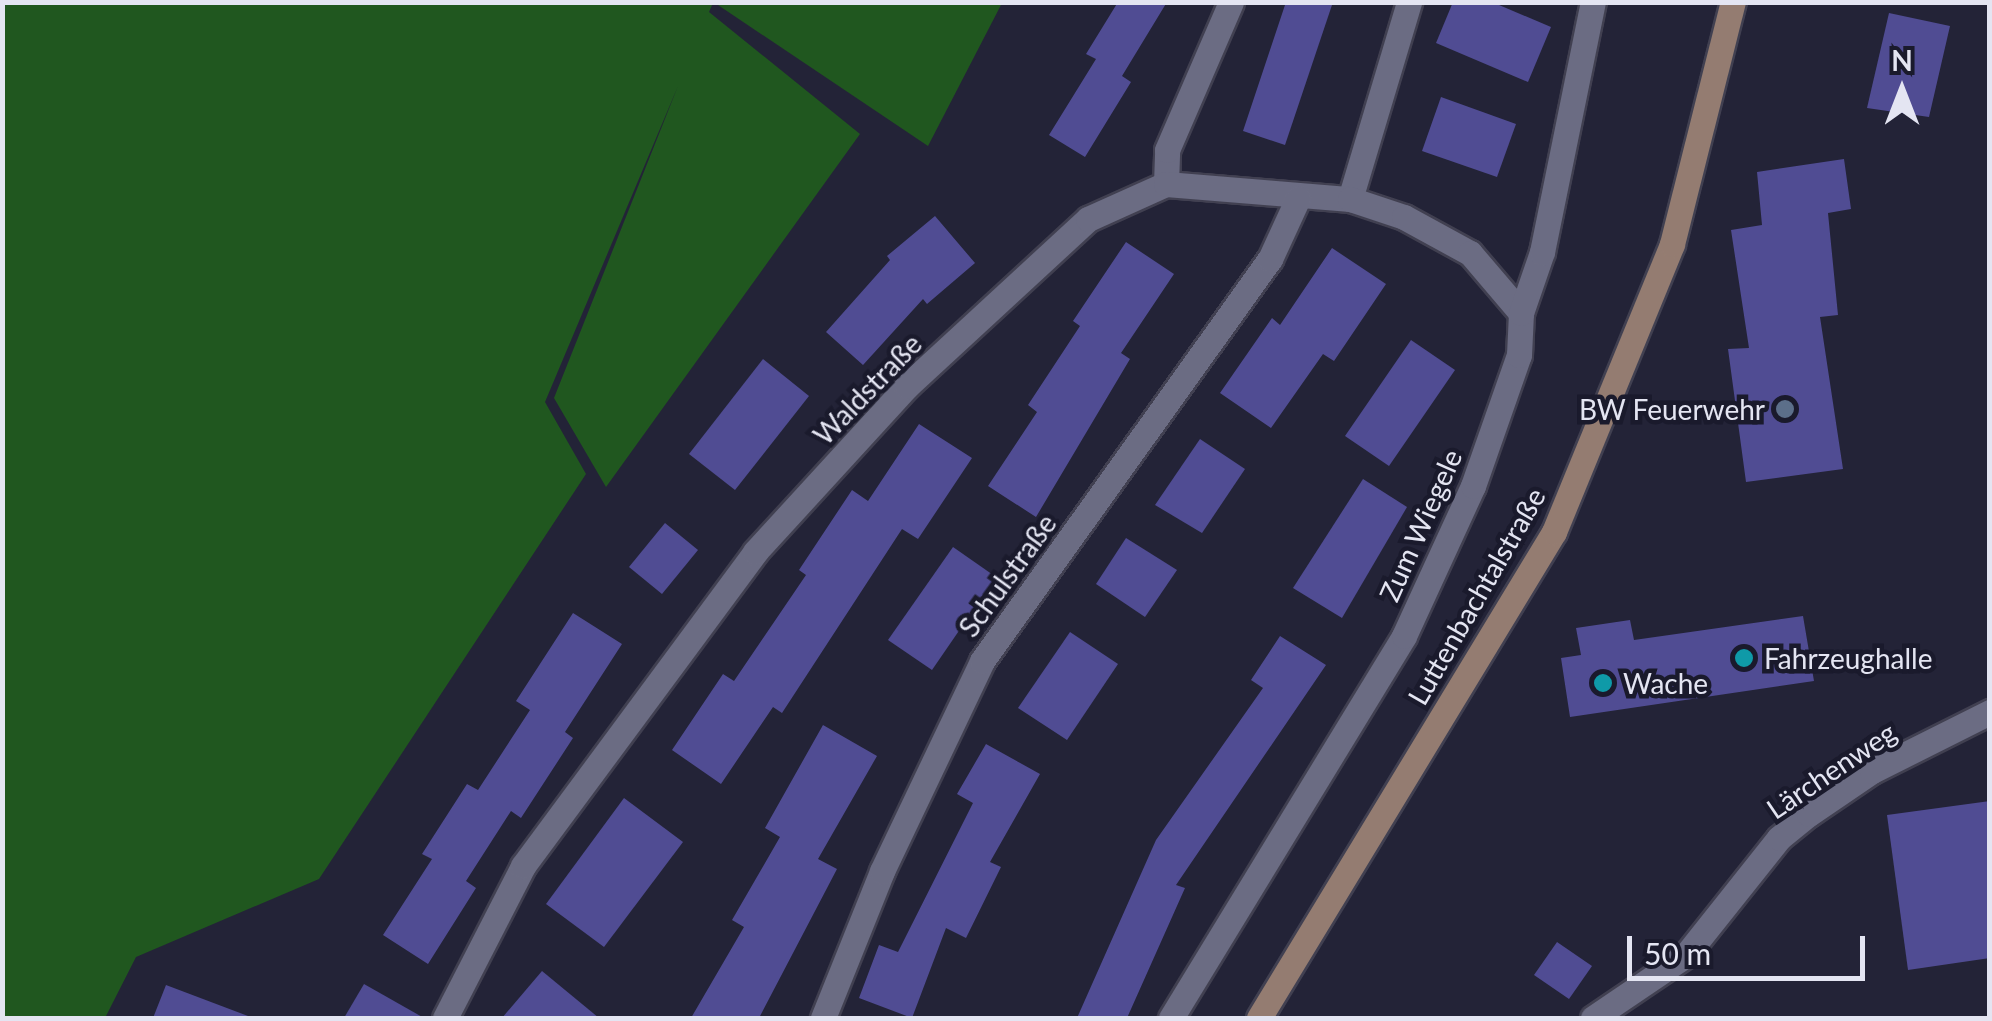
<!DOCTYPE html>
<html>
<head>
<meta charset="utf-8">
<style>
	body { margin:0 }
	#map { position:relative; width:1992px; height:1021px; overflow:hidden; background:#232337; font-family:Lato,sans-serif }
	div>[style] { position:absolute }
	.green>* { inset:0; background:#20571f }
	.building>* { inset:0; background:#504c93 }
	.roads { filter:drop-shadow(2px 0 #414051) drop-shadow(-2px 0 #414051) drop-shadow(0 2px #414051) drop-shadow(0 -2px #414051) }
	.street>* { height:25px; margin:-12.5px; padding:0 12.5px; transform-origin:12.5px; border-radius:12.5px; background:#6b6c83 }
	.secondary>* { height:25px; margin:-12.5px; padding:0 12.5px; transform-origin:12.5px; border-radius:12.5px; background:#947c71 }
	.dots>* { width:28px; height:28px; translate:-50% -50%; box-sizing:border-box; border:5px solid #1a1a2c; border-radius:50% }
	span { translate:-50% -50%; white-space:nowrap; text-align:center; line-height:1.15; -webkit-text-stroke:9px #1a1a2c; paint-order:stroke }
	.street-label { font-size:28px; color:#e4e5f2 }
	.poi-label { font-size:28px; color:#e4e5f2 }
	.right { translate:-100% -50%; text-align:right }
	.left { translate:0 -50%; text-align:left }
	.frame { position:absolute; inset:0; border:5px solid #e4e5f2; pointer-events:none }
	.north { position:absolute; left:1852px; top:40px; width:100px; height:100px; -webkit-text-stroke:8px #1a1a2c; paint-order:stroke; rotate:0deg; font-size:28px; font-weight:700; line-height:40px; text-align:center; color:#e4e5f2 }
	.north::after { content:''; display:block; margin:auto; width:35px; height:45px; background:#e4e5f2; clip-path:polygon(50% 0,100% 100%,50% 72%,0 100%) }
	.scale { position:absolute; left:1627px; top:936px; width:238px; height:45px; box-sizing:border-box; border:5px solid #e4e5f2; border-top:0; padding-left:12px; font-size:30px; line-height:35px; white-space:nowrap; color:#e4e5f2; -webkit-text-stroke:8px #1a1a2c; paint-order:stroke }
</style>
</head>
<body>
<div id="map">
	<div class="green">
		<div style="clip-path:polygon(2px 3px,713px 3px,709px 12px,860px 134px,606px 487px,554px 398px,678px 86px,545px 402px,586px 474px,319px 879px,136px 957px,105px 1018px,3px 1018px)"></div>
		<div style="clip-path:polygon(715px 3px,1002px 2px,1002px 3px,928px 146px)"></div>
	</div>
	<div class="building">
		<div style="clip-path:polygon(1118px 2px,1167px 2px,1122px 76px,1131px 82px,1085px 157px,1049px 135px,1096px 59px,1086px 54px)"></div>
		<div style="clip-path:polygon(1286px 2px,1333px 2px,1285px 145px,1243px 131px)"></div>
		<div style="clip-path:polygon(1453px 2px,1492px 2px,1551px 27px,1528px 82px,1436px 43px)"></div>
		<div style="clip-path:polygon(1889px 13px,1950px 26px,1929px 117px,1867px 108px)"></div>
		<div style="clip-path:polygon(1441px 97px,1516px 124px,1497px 177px,1422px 151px)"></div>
		<div style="clip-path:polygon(1844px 159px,1851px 209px,1828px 213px,1838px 315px,1820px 317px,1843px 469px,1746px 482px,1728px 349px,1749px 348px,1731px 230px,1762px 225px,1757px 172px)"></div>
		<div style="clip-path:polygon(935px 216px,975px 263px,927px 304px,923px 299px,863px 365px,826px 332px,890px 260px,887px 256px)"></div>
		<div style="clip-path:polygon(1126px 242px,1174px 274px,1121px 353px,1130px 359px,1036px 517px,988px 486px,1037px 412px,1028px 405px,1080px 326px,1073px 321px)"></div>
		<div style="clip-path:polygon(1332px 248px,1386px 284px,1334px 361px,1323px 354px,1271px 428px,1220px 393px,1272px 318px,1280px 325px)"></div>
		<div style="clip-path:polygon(1411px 340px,1455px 370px,1389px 466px,1345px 436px)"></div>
		<div style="clip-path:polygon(763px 359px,809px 396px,735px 490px,689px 454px)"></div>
		<div style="clip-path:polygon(919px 424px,972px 458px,918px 539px,902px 529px,782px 713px,773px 707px,721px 784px,672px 750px,723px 674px,734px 681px,806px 575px,799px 570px,852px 490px,868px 501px)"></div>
		<div style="clip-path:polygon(1200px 439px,1245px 469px,1202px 533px,1155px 505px)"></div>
		<div style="clip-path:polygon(1363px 479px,1407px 507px,1342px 618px,1293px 588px)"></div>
		<div style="clip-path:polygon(665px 523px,698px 550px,662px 594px,629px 567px)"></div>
		<div style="clip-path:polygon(1126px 538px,1177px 570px,1145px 617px,1096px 584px)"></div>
		<div style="clip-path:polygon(953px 547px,996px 577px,932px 670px,888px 640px)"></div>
		<div style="clip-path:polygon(573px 613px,622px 644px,565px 732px,573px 738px,521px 818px,511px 811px,466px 881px,476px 888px,428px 964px,383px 935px,432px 859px,422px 854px,467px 784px,478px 790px,530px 710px,516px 701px)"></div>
		<div style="clip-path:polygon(1803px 616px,1814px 681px,1570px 717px,1561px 658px,1581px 655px,1576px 628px,1630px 620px,1634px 640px)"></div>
		<div style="clip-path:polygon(1070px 632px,1118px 664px,1067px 740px,1018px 708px)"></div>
		<div style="clip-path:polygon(1280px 636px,1326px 665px,1176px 885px,1185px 888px,1127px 1018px,1077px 1018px,1156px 840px,1263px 688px,1251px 680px)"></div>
		<div style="clip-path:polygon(823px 725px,877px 756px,818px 859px,837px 869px,759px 1018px,691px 1018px,744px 927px,732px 920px,780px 837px,765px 828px)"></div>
		<div style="clip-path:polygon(986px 744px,1040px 774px,990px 862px,1001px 867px,966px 938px,946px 928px,912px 1018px,859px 998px,879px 945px,898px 952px,973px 803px,957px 794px)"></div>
		<div style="clip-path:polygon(624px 798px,683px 842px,604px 947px,546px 904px)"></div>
		<div style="clip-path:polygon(1990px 801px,1990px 958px,1908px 970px,1887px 815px)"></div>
		<div style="clip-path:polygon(1557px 942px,1592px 966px,1569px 999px,1534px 975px)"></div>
		<div style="clip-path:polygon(542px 971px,599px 1018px,502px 1018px)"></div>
		<div style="clip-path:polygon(364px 984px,424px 1018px,344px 1018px)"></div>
		<div style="clip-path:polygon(166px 985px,248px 1016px,248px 1018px,153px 1018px)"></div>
	</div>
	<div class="roads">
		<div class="street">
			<div style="left:1166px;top:184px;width:34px;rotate:-88deg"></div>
			<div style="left:1167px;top:150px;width:161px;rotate:-66.6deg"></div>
			<div style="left:1350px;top:199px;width:206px;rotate:-73.3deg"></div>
			<div style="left:445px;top:1018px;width:171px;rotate:-62.8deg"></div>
			<div style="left:523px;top:866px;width:390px;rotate:-53.5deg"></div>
			<div style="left:755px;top:552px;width:225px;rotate:-47.5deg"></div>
			<div style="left:907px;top:386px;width:246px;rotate:-42.7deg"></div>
			<div style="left:1088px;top:219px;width:85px;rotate:-24.2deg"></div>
			<div style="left:1166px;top:184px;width:185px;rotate:4.7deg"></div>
			<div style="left:1350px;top:199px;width:57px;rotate:18.4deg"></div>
			<div style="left:1404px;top:217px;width:75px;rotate:28.6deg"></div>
			<div style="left:1470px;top:253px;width:79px;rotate:49.6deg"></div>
			<div style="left:823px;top:1018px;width:158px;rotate:-68.1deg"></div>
			<div style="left:882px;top:871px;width:233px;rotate:-64.5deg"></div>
			<div style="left:982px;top:661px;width:495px;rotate:-54.4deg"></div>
			<div style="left:1270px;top:259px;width:67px;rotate:-65.3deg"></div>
			<div style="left:1171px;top:1018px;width:447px;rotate:-58.6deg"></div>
			<div style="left:1404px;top:636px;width:165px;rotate:-65.3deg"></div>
			<div style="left:1473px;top:486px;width:139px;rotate:-70.7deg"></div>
			<div style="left:1519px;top:355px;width:42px;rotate:-87.3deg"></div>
			<div style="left:1521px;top:313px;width:65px;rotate:-71deg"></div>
			<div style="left:1542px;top:252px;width:255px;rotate:-78.5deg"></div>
			<div style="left:1593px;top:1018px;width:112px;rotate:-34.1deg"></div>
			<div style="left:1686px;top:955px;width:149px;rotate:-51.5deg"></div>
			<div style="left:1779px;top:838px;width:38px;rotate:-39deg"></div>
			<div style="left:1809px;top:814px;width:76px;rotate:-34.3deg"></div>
			<div style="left:1872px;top:771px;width:132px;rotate:-26.6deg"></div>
		</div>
		<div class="secondary">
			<div style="left:1259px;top:1018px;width:569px;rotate:-58.74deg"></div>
			<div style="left:1554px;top:532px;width:311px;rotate:-67.7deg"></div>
			<div style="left:1672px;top:244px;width:250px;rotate:-75.9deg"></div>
		</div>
	</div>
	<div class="dots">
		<div style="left:1785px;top:409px;background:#5c6f8a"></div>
		<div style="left:1744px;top:658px;background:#0f9aa8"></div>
		<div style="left:1603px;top:683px;background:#0f9aa8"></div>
	</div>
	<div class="street-label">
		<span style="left:867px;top:389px;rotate:-46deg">Waldstraße</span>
		<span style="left:1420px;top:525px;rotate:-66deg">Zum Wiegele</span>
		<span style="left:1007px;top:575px;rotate:-54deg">Schulstraße</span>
		<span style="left:1476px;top:596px;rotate:-60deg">Luttenbachtalstraße</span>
		<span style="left:1831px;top:770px;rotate:-34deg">Lärchenweg</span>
	</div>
	<div class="poi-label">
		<span class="right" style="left:1765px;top:409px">BW Feuerwehr</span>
		<span class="left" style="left:1764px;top:658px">Fahrzeughalle</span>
		<span class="left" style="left:1623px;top:683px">Wache</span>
	</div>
	<div class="frame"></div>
	<div class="north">N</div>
	<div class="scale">50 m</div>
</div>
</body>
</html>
